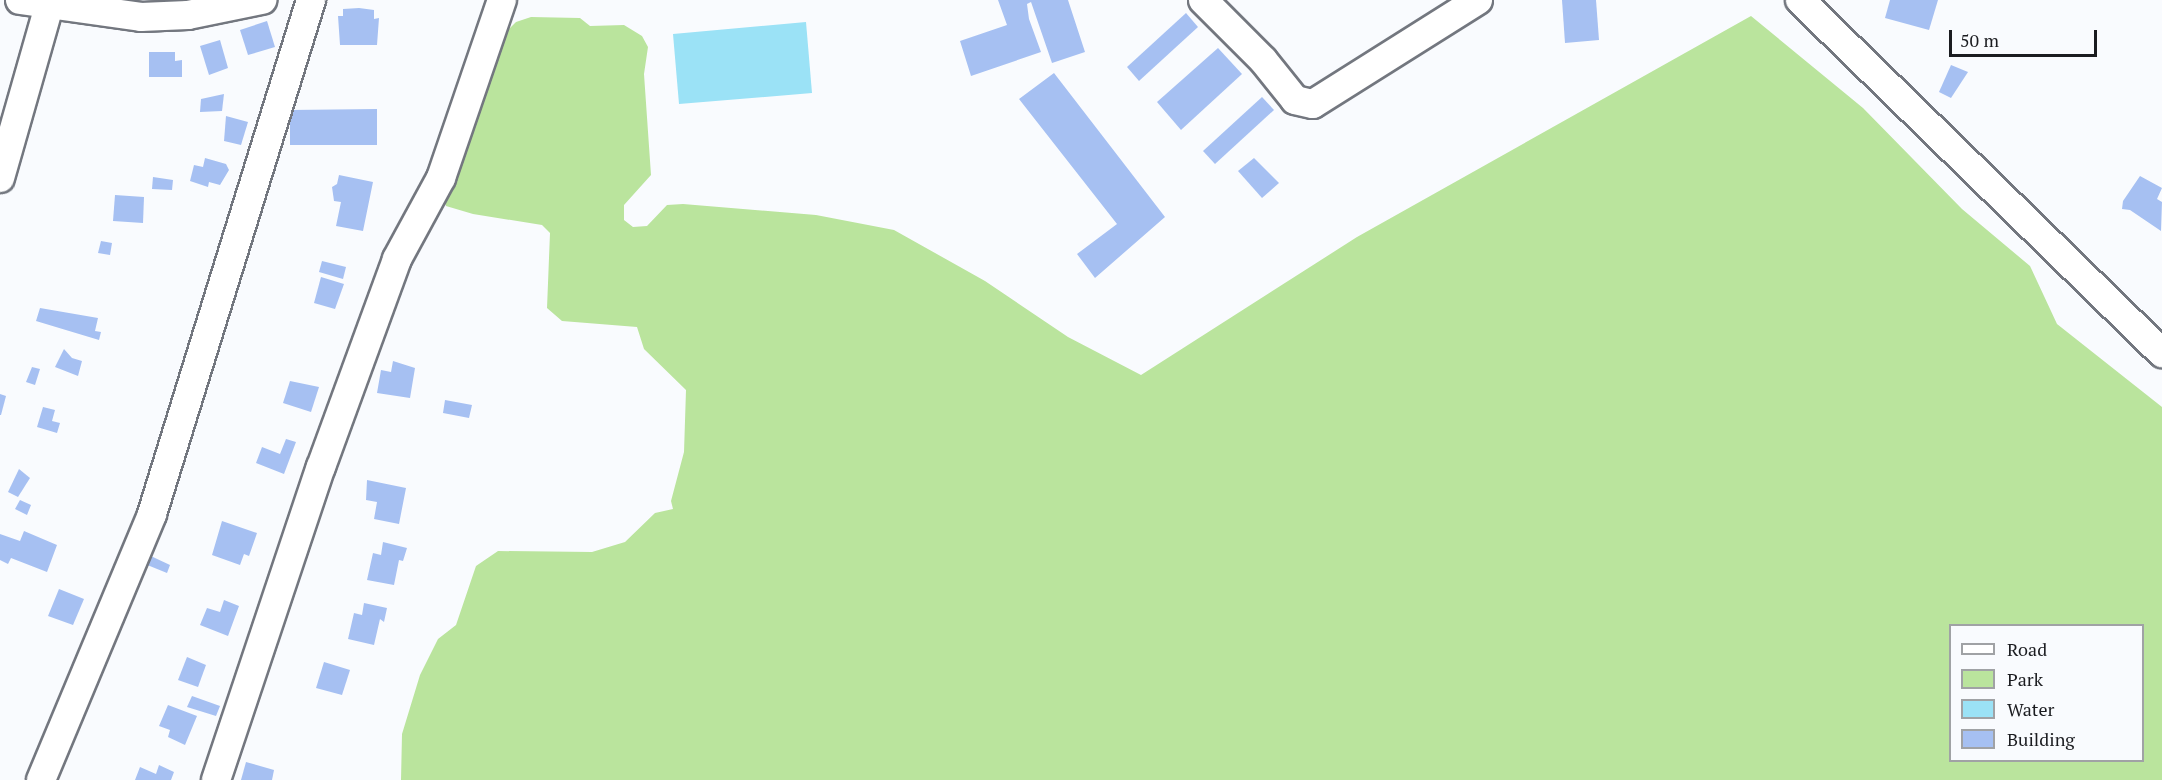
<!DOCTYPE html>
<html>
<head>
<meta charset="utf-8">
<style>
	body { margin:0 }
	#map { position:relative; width:2162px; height:780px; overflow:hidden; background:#f9fbfe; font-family:"PT Serif",serif }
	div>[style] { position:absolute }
	.green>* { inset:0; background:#bae49d }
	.water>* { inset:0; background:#9be2f6 }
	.building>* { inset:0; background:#a6c0f2 }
	.roads { filter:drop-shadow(2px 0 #73777f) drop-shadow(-2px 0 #73777f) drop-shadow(0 2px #73777f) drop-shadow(0 -2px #73777f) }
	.minor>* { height:28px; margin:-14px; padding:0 14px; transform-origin:14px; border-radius:14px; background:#fff }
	span { translate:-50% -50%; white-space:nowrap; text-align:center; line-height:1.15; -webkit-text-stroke:4.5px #f9fbfe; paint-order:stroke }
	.legend { position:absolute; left:1949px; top:624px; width:195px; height:138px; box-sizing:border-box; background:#f9fbfe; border:2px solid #a0a2a5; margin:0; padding:8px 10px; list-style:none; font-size:18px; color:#1b1c20 }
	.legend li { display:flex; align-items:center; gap:12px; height:30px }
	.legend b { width:30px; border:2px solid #a0a2a5 }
	.scale { position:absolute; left:1949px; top:30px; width:148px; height:27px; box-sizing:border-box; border:3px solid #1b1c20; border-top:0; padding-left:8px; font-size:18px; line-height:21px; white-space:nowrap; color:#1b1c20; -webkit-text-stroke:4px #f9fbfe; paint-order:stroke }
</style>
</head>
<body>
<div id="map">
	<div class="green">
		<div style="clip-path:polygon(evenodd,1751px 16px,1863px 108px,1962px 209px,2030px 266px,2057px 324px,2162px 407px,2162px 780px,401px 780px,402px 734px,420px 675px,438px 639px,456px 625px,476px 566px,498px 551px,592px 552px,625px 542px,655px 513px,673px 509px,671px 501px,684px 452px,686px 390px,644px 349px,637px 327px,562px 321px,547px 308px,550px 233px,542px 225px,473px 214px,446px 206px,440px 187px,503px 35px,516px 22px,531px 17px,580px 18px,590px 26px,624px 25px,642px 36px,648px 47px,644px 74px,651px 175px,624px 205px,624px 220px,633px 227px,647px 226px,667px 205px,683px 204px,816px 215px,894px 230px,985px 281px,1068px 337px,1141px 375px,1357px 237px,1751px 16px,1950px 626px,2142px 626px,2142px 760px,1950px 760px,1950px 626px)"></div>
	</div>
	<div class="water">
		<div style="clip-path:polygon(806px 22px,812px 93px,679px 104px,673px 34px)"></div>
	</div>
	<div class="building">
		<div style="clip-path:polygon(998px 0,1068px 0,1085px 52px,1052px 63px,1031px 2px,1027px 4px,1029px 19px,1041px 52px,971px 76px,960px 41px,1007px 25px)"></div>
		<div style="clip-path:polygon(1562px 0,1596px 0,1599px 40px,1565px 43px)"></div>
		<div style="clip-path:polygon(1890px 0,1938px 0,1929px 30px,1885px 18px)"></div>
		<div style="clip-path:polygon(359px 8px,374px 10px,374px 19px,379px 18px,377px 45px,340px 45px,338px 16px,343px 16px,343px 9px)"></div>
		<div style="clip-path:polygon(1186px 13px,1198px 27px,1139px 81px,1127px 67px)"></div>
		<div style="clip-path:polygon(267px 21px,275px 47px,248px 55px,240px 30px)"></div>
		<div style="clip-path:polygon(220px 40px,228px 68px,209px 75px,200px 46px)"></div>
		<div style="clip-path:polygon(1218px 48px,1242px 74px,1181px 130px,1157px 102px)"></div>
		<div style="clip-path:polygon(149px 52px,175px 52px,175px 61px,182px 60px,182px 77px,149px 77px)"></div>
		<div style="clip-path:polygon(1951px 65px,1968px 72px,1951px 98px,1939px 92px)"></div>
		<div style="clip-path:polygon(1054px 73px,1165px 217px,1095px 278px,1077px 254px,1117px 224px,1019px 99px)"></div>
		<div style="clip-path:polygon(224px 94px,222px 111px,200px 112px,201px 99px)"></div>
		<div style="clip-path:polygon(1262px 97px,1274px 110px,1215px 164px,1203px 151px)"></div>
		<div style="clip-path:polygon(377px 109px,377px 145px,290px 145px,290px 110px)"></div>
		<div style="clip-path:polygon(226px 116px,248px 122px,241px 145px,224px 141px)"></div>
		<div style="clip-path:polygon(205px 158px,226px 164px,229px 170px,220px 185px,209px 182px,208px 187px,190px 181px,194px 165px,203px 167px)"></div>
		<div style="clip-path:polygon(1254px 158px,1279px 183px,1262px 198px,1238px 171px)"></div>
		<div style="clip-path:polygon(339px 175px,373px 182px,363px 231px,336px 226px,341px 202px,334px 201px,332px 187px,337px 184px)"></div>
		<div style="clip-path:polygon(2140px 176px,2162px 188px,2157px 199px,2162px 202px,2161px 231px,2130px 210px,2122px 209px,2123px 201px)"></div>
		<div style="clip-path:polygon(153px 177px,173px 180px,172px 190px,152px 189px)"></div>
		<div style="clip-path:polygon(115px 195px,144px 197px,143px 223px,113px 221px)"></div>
		<div style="clip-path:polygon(101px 241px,112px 243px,110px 255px,98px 253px)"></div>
		<div style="clip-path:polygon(322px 261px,346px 267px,343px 279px,319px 272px)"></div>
		<div style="clip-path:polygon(321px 277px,344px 284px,335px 309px,314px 303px)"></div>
		<div style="clip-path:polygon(40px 308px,98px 318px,95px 331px,101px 332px,99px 340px,36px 321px)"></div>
		<div style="clip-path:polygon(64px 349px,72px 358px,82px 361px,78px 376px,55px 367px)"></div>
		<div style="clip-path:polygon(393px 361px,415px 368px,410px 398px,377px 393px,381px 370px,391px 372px)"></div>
		<div style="clip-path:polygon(32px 367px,40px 369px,35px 385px,26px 382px)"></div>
		<div style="clip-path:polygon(290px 381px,319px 387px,311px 412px,283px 403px)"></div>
		<div style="clip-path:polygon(0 394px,6px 396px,1px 415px,0 415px)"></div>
		<div style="clip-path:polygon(445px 400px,472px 405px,469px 418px,443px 413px)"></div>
		<div style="clip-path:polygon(43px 407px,55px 410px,52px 421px,60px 423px,57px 433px,37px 427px)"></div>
		<div style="clip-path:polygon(286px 439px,296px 442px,284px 474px,256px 463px,262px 447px,280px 454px)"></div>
		<div style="clip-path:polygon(19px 469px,30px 478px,18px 497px,8px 492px)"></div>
		<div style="clip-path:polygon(367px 480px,406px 488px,399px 524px,374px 519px,377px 502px,366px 500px)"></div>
		<div style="clip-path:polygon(20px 500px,31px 505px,27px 515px,15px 509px)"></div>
		<div style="clip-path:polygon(222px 521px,257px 533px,249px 556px,244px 554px,240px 565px,212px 555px)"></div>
		<div style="clip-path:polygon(24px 531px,57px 545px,47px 572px,11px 558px,8px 564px,0 560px,0 534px,20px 541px)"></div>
		<div style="clip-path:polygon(383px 542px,407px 548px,403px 561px,399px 560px,394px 585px,367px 580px,373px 553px,381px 555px)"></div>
		<div style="clip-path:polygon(138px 550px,170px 565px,167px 573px,135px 560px)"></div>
		<div style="clip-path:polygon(59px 589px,84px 599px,73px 625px,48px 616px)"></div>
		<div style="clip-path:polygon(224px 600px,239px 606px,228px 636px,200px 625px,207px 608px,220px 612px)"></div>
		<div style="clip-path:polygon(364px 603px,387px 608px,384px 622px,380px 619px,374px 645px,348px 639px,354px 613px,362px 615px)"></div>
		<div style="clip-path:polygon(187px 657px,206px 665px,198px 687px,178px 680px)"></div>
		<div style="clip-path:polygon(324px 662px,350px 670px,342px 695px,316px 688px)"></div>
		<div style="clip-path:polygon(192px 696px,220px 706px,216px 716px,187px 707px)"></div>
		<div style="clip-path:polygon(168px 705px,197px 716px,185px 745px,168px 737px,170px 730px,159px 726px)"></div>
		<div style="clip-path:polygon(246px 762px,274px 770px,272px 780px,241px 780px)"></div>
		<div style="clip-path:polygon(159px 765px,174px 772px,171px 780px,135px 780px,140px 767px,156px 774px)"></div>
	</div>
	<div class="roads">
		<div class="minor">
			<div style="left:20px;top:0;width:122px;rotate:8deg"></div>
			<div style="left:141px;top:17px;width:47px;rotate:-2.4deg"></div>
			<div style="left:188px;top:15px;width:76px;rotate:-11.5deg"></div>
			<div style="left:1203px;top:0;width:85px;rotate:45deg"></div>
			<div style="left:1263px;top:60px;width:51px;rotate:51.3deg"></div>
			<div style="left:1295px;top:100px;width:18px;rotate:13deg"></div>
			<div style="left:1313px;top:104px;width:195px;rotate:-32.2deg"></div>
			<div style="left:1800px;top:0;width:506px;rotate:44.28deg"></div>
			<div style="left:0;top:178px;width:179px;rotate:-74.1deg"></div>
			<div style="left:41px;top:780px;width:288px;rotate:-67.3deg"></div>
			<div style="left:152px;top:514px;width:538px;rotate:-72.81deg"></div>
			<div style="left:216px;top:780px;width:330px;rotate:-71.5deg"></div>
			<div style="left:321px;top:467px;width:221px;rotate:-69.9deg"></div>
			<div style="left:397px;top:259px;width:92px;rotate:-61.5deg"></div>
			<div style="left:441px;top:178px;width:188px;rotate:-71.1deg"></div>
		</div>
	</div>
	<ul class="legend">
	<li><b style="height:8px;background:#fff"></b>Road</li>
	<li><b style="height:16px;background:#bae49d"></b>Park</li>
	<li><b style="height:16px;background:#9be2f6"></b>Water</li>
	<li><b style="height:16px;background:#a6c0f2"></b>Building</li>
	</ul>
	<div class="scale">50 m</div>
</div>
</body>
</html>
